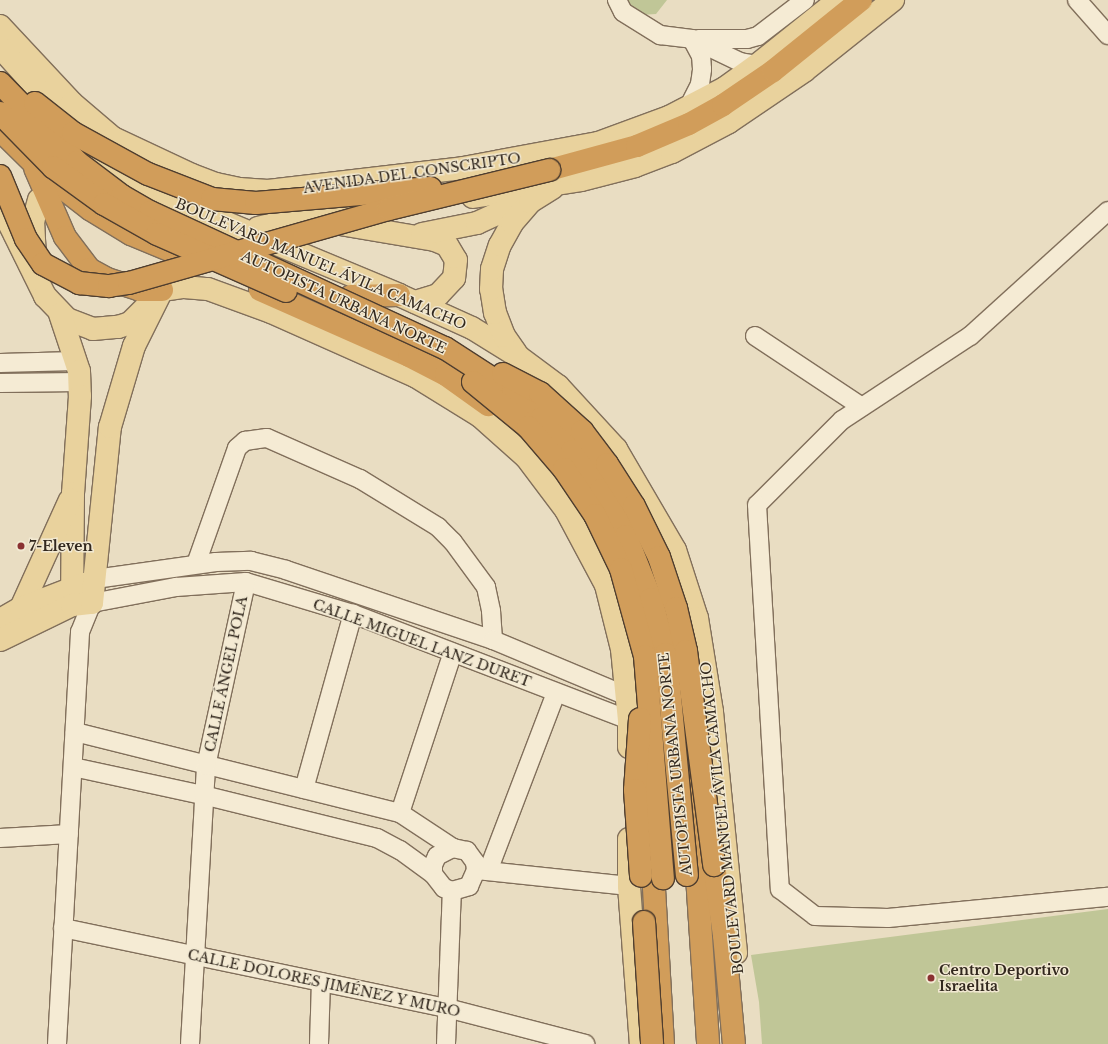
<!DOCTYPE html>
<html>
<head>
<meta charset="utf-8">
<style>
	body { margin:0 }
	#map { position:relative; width:1108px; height:1044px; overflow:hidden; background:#e9ddc2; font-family:"Libre Baskerville",serif }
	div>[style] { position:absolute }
	.green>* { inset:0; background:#c0c697 }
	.roads { filter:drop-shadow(1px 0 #816f5b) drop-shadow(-1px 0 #816f5b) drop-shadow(0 1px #816f5b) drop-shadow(0 -1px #816f5b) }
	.minor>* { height:18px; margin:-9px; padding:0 9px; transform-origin:9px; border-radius:9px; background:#f5ebd4 }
	.major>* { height:22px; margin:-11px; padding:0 11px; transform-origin:11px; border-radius:11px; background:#e9d29d }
	.highway>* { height:22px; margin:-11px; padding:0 11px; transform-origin:11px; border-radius:11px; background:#d19d5a }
	.bridges { filter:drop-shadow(1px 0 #4f3e2f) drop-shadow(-1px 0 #4f3e2f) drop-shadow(0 1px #4f3e2f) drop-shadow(0 -1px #4f3e2f) }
	.highway-bridge>* { height:22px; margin:-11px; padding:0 11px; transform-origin:11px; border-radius:11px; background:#d19d5a }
	.dots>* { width:11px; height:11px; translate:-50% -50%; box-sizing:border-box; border:2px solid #f1e8d1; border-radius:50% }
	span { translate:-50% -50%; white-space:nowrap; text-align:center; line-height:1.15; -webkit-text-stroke:3px #f1e8d1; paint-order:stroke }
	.street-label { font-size:14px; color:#32281e }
	.poi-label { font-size:14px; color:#32281e; font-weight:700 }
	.left { translate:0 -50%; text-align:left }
</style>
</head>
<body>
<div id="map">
	<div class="green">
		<div style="clip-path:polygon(625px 0,667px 0,656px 14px,640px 15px,626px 5px)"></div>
		<div style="clip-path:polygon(1108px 909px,1108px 1044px,762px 1044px,759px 1002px,751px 955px)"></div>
	</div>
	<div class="roads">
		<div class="minor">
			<div style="left:617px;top:0;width:13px;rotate:63deg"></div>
			<div style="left:623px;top:12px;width:44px;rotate:31.9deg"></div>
			<div style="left:660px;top:35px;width:32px;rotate:7deg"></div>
			<div style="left:692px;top:39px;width:53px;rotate:25.6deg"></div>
			<div style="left:740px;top:62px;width:17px;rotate:10deg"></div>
			<div style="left:1077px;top:0;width:47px;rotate:48.5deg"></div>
			<div style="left:698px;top:39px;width:49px"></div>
			<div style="left:747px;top:39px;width:11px;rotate:-15deg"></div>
			<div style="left:758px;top:36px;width:59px;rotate:-37.5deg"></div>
			<div style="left:687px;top:110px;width:29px;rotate:-63deg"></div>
			<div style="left:700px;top:84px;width:15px;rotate:-82deg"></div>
			<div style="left:702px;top:69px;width:13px;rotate:-94deg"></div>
			<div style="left:701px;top:56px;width:19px;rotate:-118deg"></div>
			<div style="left:1108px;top:211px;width:186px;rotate:137.8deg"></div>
			<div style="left:970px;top:336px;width:153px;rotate:146.7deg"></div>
			<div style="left:842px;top:420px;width:120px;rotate:135deg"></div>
			<div style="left:757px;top:505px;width:385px;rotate:86.6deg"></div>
			<div style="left:780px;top:889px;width:44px;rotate:37.6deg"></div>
			<div style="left:815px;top:916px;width:73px;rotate:1.6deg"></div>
			<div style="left:888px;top:918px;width:221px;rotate:-5.5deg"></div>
			<div style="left:755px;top:336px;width:128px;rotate:33.6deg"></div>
			<div style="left:0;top:363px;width:76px;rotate:-1.5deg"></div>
			<div style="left:0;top:383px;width:79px;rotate:-0.7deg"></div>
			<div style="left:196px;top:564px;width:123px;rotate:-70.5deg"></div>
			<div style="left:237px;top:448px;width:11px;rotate:-41deg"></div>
			<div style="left:245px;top:441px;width:22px;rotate:-8deg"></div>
			<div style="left:267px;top:438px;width:102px;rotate:23.8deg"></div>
			<div style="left:360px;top:479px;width:92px;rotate:31.6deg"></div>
			<div style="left:438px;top:527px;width:21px;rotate:45deg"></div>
			<div style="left:453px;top:542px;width:56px;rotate:53.7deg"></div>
			<div style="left:486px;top:587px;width:25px;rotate:78deg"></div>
			<div style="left:491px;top:611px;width:29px;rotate:86deg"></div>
			<div style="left:95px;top:579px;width:122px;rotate:-8deg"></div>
			<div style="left:216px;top:562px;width:35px;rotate:-2deg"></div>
			<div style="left:251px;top:561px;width:36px;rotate:14deg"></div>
			<div style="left:286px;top:570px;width:219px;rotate:18.7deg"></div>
			<div style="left:493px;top:640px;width:145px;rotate:22.7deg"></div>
			<div style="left:73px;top:767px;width:133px;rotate:12.2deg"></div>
			<div style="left:203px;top:795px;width:179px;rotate:13.9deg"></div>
			<div style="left:377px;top:838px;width:26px;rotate:28deg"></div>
			<div style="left:400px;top:850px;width:41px;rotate:36deg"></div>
			<div style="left:433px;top:874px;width:18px;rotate:52deg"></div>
			<div style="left:444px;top:888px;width:9px;rotate:21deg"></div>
			<div style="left:452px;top:891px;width:18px;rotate:-16deg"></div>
			<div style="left:469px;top:886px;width:17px;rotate:-66deg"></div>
			<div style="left:476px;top:870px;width:8px;rotate:-97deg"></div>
			<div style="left:475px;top:862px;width:14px;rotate:-126deg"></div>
			<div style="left:467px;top:851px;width:14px;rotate:-168deg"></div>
			<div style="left:453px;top:848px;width:64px;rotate:-146.6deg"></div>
			<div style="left:400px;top:813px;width:335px;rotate:-166deg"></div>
			<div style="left:304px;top:789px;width:182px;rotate:-74.4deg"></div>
			<div style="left:400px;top:813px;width:169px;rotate:-71.8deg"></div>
			<div style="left:0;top:838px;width:69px;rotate:-3.3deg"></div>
			<div style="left:477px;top:870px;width:153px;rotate:6deg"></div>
			<div style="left:488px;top:871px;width:191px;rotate:-69.1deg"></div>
			<div style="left:433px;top:874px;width:9px;rotate:-90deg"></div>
			<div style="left:433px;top:865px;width:10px;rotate:-66deg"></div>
			<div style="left:437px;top:856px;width:18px;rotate:-27deg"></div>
			<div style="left:63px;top:928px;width:392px;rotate:11.8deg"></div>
			<div style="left:447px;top:1008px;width:143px;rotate:14.6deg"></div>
			<div style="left:57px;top:1044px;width:413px;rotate:-86.8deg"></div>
			<div style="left:80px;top:632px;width:31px;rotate:-68deg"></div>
			<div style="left:92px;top:603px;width:86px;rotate:-10.8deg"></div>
			<div style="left:176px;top:587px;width:70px;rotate:-4.1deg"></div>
			<div style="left:246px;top:582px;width:112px;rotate:16.7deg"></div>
			<div style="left:353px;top:614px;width:296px;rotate:21deg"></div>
			<div style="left:190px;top:1044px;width:278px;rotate:-86.7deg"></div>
			<div style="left:206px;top:766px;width:188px;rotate:-77.7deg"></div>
			<div style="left:319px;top:1044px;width:62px;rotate:-88.2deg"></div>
			<div style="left:446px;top:1044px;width:153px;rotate:-87.8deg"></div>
		</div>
		<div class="major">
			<div style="left:0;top:26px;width:105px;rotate:46.9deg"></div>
			<div style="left:72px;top:103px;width:54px;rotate:40.5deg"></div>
			<div style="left:113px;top:138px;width:87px;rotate:25.1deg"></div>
			<div style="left:192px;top:175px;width:26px;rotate:21deg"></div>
			<div style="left:216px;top:184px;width:24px;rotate:12deg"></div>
			<div style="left:239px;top:189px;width:29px;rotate:4deg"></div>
			<div style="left:268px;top:191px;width:196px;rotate:-6.7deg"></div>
			<div style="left:463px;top:168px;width:137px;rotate:-10.5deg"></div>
			<div style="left:598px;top:143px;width:76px;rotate:-20.1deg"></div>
			<div style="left:669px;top:117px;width:63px;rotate:-27.4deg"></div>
			<div style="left:725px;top:88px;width:39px;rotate:-36deg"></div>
			<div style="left:757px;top:65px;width:104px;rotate:-38.7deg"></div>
			<div style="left:0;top:47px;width:101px;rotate:48.2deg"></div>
			<div style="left:89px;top:146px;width:35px;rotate:43deg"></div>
			<div style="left:115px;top:170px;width:56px;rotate:28.9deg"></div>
			<div style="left:164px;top:197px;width:255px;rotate:22.6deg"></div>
			<div style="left:399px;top:295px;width:80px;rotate:24.3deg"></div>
			<div style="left:472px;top:328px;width:55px;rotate:31.7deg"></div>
			<div style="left:519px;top:357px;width:49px;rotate:36.6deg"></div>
			<div style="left:558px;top:386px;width:86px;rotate:47.4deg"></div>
			<div style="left:616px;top:449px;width:117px;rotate:59.7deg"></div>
			<div style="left:675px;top:550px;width:71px;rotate:72.1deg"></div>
			<div style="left:697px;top:618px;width:95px;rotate:80.9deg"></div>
			<div style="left:712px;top:712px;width:242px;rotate:84.3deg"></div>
			<div style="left:473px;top:197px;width:109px;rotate:-8.9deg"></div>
			<div style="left:581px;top:180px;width:56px;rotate:-14.5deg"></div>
			<div style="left:635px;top:166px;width:40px;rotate:-21deg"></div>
			<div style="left:672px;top:152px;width:64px;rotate:-27.8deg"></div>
			<div style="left:729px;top:122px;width:91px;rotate:-34.2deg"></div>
			<div style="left:804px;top:71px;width:114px;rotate:-38.6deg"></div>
			<div style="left:0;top:205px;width:102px;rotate:63.7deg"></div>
			<div style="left:45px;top:296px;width:32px;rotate:46deg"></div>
			<div style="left:67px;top:319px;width:28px;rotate:21deg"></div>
			<div style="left:93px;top:329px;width:25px;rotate:-5deg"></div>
			<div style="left:118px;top:327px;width:13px;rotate:-18deg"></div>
			<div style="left:130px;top:323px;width:28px;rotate:-45deg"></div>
			<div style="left:334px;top:223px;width:102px;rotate:9.6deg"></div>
			<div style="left:435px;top:240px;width:13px;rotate:23deg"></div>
			<div style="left:447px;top:245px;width:17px;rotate:59deg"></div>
			<div style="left:456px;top:260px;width:18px;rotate:96deg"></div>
			<div style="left:454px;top:278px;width:23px;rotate:133deg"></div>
			<div style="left:438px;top:295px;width:24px;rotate:163deg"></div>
			<div style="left:258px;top:228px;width:45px;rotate:-14deg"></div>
			<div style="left:302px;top:217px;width:64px;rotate:-7.2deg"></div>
			<div style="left:422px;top:234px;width:56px;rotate:-11.3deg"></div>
			<div style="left:477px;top:223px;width:55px;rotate:-24.7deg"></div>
			<div style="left:35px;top:258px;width:36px;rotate:-93deg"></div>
			<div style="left:33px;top:222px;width:23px;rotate:-75deg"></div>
			<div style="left:162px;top:290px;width:22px;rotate:-8deg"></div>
			<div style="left:184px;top:287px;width:24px;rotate:5deg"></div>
			<div style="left:208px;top:289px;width:67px;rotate:20.1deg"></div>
			<div style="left:271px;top:312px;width:158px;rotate:24deg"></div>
			<div style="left:415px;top:376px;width:76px;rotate:31.6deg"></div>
			<div style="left:480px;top:416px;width:62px;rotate:41.7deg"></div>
			<div style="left:526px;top:457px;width:66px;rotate:53deg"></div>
			<div style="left:566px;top:510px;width:85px;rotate:61.9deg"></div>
			<div style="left:606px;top:585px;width:66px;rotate:76deg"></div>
			<div style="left:622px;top:649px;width:71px;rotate:84.4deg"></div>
			<div style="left:629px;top:720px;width:27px;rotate:90deg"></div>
			<div style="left:60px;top:314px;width:60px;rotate:71.6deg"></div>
			<div style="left:79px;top:371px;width:25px;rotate:88deg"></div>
			<div style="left:80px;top:396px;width:97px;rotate:94.1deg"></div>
			<div style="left:73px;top:493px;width:112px;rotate:90.5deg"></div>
			<div style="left:516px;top:353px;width:21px;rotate:-125deg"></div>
			<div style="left:504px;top:336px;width:25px;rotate:-111deg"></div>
			<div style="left:495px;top:313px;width:24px;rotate:-99deg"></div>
			<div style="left:491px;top:289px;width:20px;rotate:-87deg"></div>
			<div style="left:492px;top:269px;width:25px;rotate:-72deg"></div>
			<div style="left:500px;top:245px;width:25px;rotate:-61deg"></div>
			<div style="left:512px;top:223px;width:28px;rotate:-49deg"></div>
			<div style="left:530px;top:202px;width:26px;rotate:-32deg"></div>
			<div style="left:21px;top:608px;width:119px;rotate:-65.6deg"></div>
			<div style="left:0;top:620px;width:24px;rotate:-30deg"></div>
			<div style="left:21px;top:608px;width:67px;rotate:-20.9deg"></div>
			<div style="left:0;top:640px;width:80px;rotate:-25.9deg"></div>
			<div style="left:72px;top:605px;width:20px;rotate:-6deg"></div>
			<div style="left:92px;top:603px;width:177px;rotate:-84.2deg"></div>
			<div style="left:110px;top:427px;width:84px;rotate:-73.5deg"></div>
			<div style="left:134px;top:346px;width:63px;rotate:-63.4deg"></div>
			<div style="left:629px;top:839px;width:47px;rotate:90deg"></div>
			<div style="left:629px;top:886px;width:158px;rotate:85.7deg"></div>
		</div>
		<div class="highway">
			<div style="left:0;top:130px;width:64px;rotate:44.4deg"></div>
			<div style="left:46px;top:175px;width:56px;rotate:37.7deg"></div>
			<div style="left:90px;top:209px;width:48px;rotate:31.4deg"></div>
			<div style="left:131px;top:234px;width:47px;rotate:22.7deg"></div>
			<div style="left:35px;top:168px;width:75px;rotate:66.5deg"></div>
			<div style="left:65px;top:237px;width:40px;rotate:53deg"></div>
			<div style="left:89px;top:269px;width:21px;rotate:29deg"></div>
			<div style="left:107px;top:279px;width:35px;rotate:18deg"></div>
			<div style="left:140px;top:290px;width:22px"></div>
			<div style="left:549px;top:170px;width:91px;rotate:-15.3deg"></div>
			<div style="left:637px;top:146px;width:56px;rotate:-22.9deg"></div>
			<div style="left:689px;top:124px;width:39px;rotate:-29deg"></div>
			<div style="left:723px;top:105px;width:60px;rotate:-34.2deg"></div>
			<div style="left:773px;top:71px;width:113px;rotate:-38.9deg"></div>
			<div style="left:260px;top:290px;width:163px;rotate:23.9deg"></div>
			<div style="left:409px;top:356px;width:42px;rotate:27.2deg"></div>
			<div style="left:446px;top:375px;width:52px;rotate:35.5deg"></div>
			<div style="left:351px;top:296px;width:48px;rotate:-1.2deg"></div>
			<div style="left:688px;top:741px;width:304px;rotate:86.2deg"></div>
			<div style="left:652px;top:854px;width:190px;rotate:86.7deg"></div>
			<div style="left:714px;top:865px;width:71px;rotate:81.9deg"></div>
			<div style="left:724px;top:935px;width:109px;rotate:84.8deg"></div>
		</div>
	</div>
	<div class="bridges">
		<div class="highway-bridge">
			<div style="left:0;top:83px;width:110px;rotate:45.7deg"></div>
			<div style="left:77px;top:162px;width:56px;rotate:37.1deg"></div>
			<div style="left:122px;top:196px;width:32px;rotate:30deg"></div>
			<div style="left:150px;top:212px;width:325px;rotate:24.8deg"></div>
			<div style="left:445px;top:348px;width:81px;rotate:32.9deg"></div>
			<div style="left:513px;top:392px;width:39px;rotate:42deg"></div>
			<div style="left:542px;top:418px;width:45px;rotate:47.7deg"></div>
			<div style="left:572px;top:451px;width:49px;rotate:53.4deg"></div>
			<div style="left:601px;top:490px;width:52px;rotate:61.5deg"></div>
			<div style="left:626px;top:536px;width:68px;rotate:68.4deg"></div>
			<div style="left:651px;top:599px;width:57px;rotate:74.7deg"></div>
			<div style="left:666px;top:654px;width:222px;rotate:84.6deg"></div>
			<div style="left:35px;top:103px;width:48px;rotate:38.3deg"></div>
			<div style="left:73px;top:133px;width:85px;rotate:28.7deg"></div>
			<div style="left:148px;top:174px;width:69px;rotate:21.3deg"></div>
			<div style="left:212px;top:199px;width:44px;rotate:5.2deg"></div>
			<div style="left:256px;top:203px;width:175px;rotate:-4.9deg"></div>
			<div style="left:0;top:113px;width:76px;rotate:45.5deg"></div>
			<div style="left:53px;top:167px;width:63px;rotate:36deg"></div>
			<div style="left:104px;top:204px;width:61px;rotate:29.5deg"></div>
			<div style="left:157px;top:234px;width:141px;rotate:23.8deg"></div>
			<div style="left:0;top:176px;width:68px;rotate:67.6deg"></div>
			<div style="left:26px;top:239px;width:30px;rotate:56deg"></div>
			<div style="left:43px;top:264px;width:41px;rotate:27.8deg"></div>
			<div style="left:79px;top:283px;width:30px;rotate:6deg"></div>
			<div style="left:109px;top:286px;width:20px;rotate:-9deg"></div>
			<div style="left:129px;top:283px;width:270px;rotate:-15.9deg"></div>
			<div style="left:389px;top:209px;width:165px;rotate:-13.7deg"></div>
			<div style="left:503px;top:374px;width:42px;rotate:27.2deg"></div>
			<div style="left:540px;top:393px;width:57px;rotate:42.1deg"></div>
			<div style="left:582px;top:431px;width:41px;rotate:52.9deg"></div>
			<div style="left:607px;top:464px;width:50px;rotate:57.3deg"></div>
			<div style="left:634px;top:506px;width:57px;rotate:63.9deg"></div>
			<div style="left:659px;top:557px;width:54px;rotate:71.6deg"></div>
			<div style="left:676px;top:608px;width:44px;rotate:76.9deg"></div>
			<div style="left:686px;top:651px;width:216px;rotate:82.5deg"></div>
			<div style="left:473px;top:382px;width:71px;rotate:39.3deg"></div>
			<div style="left:528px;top:427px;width:55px;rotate:49.4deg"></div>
			<div style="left:564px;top:469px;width:55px;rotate:56deg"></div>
			<div style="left:595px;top:515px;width:60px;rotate:64.3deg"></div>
			<div style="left:621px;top:569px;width:90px;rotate:74.6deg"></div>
			<div style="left:645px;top:656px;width:223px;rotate:85.4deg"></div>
			<div style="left:640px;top:719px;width:71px;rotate:94deg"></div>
			<div style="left:635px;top:790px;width:86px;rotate:86deg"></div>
			<div style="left:644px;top:922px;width:122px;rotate:86.2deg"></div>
		</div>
	</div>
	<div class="dots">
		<div style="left:21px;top:546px;background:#8a3131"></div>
		<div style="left:931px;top:978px;background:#8a3131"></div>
	</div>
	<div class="street-label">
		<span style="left:412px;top:173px;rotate:-8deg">AVENIDA DEL CONSCRIPTO</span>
		<span style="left:321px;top:264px;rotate:23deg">BOULEVARD MANUEL ÁVILA CAMACHO</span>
		<span style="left:344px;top:302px;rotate:25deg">AUTOPISTA URBANA NORTE</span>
		<span style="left:422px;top:643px;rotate:20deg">CALLE MIGUEL LANZ DURET</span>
		<span style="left:226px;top:674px;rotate:-78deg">CALLE ÁNGEL POLA</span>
		<span style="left:675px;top:764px;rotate:-96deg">AUTOPISTA URBANA NORTE</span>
		<span style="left:722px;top:818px;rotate:-96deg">BOULEVARD MANUEL ÁVILA CAMACHO</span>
		<span style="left:324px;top:983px;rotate:12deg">CALLE DOLORES JIMÉNEZ Y MURO</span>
	</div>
	<div class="poi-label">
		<span class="left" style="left:29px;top:546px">7-Eleven</span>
		<span class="left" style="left:939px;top:978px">Centro Deportivo<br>Israelita</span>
	</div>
</div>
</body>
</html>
